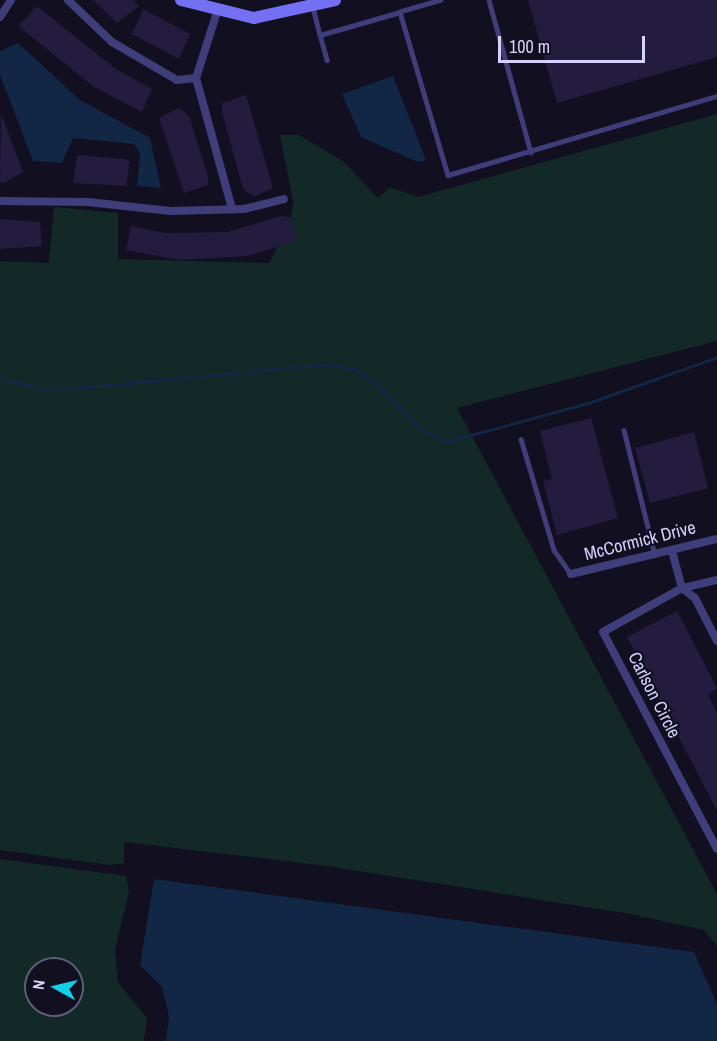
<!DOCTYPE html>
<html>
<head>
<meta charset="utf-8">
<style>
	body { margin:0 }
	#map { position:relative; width:717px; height:1041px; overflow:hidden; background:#110f20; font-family:"Archivo Narrow",sans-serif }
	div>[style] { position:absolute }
	.green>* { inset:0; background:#122928 }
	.water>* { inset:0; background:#122645 }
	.stream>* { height:3px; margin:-1.5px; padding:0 1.5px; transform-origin:1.5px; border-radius:1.5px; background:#122645 }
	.building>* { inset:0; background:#231c3f }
	.lane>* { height:4.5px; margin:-2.25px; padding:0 2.25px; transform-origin:2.25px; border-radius:2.25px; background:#403d7b }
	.street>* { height:8px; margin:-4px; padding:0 4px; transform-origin:4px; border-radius:4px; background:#403d7b }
	.secondary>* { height:12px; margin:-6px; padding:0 6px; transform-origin:6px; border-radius:6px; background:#7370f4 }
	span { translate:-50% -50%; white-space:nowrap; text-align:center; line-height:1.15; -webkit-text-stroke:4.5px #110f20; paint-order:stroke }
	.street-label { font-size:18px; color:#d6d1fb }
	.north { position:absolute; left:24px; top:957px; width:60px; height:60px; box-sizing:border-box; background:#110f20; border:2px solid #605d78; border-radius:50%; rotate:278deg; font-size:16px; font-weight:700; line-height:24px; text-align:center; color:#d6d1fb }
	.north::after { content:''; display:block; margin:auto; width:21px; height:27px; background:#12d0e6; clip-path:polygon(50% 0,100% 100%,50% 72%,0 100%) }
	.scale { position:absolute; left:498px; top:36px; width:147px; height:27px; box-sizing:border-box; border:3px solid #d6d1fb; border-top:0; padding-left:8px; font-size:18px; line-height:21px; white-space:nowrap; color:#d6d1fb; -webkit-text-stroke:4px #110f20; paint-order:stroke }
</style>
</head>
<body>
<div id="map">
	<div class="green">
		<div style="clip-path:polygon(717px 114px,717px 341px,457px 408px,717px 894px,717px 946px,704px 930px,630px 914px,327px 866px,124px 842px,124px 863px,110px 865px,0 850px,0 261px,49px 263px,54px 207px,118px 213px,118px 259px,269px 263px,291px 223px,293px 201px,280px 135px,299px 135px,344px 162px,378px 198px,390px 187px,418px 197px)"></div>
		<div style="clip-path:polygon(evenodd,0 859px,126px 876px,129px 892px,115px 950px,118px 983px,147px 1018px,144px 1041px,0 1041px,0 859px,36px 969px,72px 969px,72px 1005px,36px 1005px,36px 969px)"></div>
	</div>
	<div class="water">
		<div style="clip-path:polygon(18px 43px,80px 100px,150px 138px,161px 188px,137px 186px,140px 154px,134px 144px,73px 138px,62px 163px,33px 161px,0 75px,0 51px)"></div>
		<div style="clip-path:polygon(393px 76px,426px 160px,418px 162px,361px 137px,342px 94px)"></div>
		<div style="clip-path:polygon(154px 879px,694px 952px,717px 1004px,717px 1041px,166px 1041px,169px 1016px,162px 987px,140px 965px)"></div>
	</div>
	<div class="stream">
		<div style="left:0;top:379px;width:43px;rotate:12.1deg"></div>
		<div style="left:42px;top:388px;width:35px"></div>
		<div style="left:77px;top:388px;width:250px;rotate:-5.5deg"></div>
		<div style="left:326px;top:364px;width:28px;rotate:10deg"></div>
		<div style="left:354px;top:369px;width:25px;rotate:34deg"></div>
		<div style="left:375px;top:383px;width:64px;rotate:45deg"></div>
		<div style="left:420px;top:428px;width:30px;rotate:28deg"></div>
		<div style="left:446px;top:442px;width:147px;rotate:-15.4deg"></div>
		<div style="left:588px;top:403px;width:137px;rotate:-19.6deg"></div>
	</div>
	<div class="building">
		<div style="clip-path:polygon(93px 0,133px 0,139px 6px,117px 23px)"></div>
		<div style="clip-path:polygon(528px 0,717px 0,717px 57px,557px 103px)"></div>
		<div style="clip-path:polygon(37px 6px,116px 69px,152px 89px,142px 112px,94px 87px,22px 29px,19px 25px)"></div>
		<div style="clip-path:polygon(143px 9px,190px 34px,179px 59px,132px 34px)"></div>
		<div style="clip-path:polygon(246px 95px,273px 188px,254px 197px,243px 189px,222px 112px,222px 103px)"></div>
		<div style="clip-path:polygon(179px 108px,189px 116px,208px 176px,208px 185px,184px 193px,159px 118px)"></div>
		<div style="clip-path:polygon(1px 113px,23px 172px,4px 183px,0 182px)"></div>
		<div style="clip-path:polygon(77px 155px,125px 159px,130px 162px,126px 186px,73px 183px)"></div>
		<div style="clip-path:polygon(281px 216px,290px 217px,298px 240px,248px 256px,178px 260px,126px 250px,131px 226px,165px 233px,228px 232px)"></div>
		<div style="clip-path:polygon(0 219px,40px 222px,42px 246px,0 249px)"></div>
		<div style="clip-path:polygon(591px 418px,618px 518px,557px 535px,543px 480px,552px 479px,540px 431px)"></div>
		<div style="clip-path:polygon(694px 432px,708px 488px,650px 503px,635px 448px)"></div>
		<div style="clip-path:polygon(677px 611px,717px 688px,708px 695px,717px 713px,717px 811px,627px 637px)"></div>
	</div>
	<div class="lane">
		<div style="left:441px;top:0;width:43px;rotate:163.7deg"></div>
		<div style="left:400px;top:12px;width:170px;rotate:73.6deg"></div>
		<div style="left:448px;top:175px;width:280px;rotate:-16.4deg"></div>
		<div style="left:489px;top:0;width:158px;rotate:74.6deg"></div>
		<div style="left:313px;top:7px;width:29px;rotate:76deg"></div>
		<div style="left:320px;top:35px;width:83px;rotate:-16deg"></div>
		<div style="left:320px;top:35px;width:26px;rotate:74deg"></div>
		<div style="left:624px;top:430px;width:129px;rotate:76.1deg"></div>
		<div style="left:521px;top:439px;width:116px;rotate:73.4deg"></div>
		<div style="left:554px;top:550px;width:29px;rotate:55deg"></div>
	</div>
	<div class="street">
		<div style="left:68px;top:0;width:61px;rotate:43.7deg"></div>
		<div style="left:112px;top:42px;width:75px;rotate:30.3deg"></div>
		<div style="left:177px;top:80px;width:19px;rotate:-6deg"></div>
		<div style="left:196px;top:78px;width:69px;rotate:-72.3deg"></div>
		<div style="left:0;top:17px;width:20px;rotate:-57deg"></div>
		<div style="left:196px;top:78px;width:136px;rotate:74.6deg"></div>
		<div style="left:0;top:201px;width:88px;rotate:0.7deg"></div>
		<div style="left:88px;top:202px;width:83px;rotate:6.2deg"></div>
		<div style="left:171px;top:211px;width:73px;rotate:-1.6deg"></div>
		<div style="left:244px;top:209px;width:41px;rotate:-14deg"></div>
		<div style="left:672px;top:551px;width:38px;rotate:75deg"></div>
		<div style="left:682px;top:588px;width:16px;rotate:38deg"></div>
		<div style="left:695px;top:598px;width:48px;rotate:62.9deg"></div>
		<div style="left:571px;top:574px;width:150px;rotate:-13.5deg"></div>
		<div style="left:717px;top:580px;width:36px;rotate:167deg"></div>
		<div style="left:682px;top:588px;width:90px;rotate:150.9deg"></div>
		<div style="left:603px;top:632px;width:245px;rotate:62.3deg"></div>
	</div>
	<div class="secondary">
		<div style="left:181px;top:0;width:75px;rotate:13.9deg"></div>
		<div style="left:254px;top:18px;width:83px;rotate:-12.5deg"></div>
	</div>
	<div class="street-label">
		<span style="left:640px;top:541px;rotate:-14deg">McCormick Drive</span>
		<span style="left:654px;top:695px;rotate:63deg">Carlson Circle</span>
	</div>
	<div class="north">N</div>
	<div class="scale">100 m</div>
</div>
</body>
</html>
